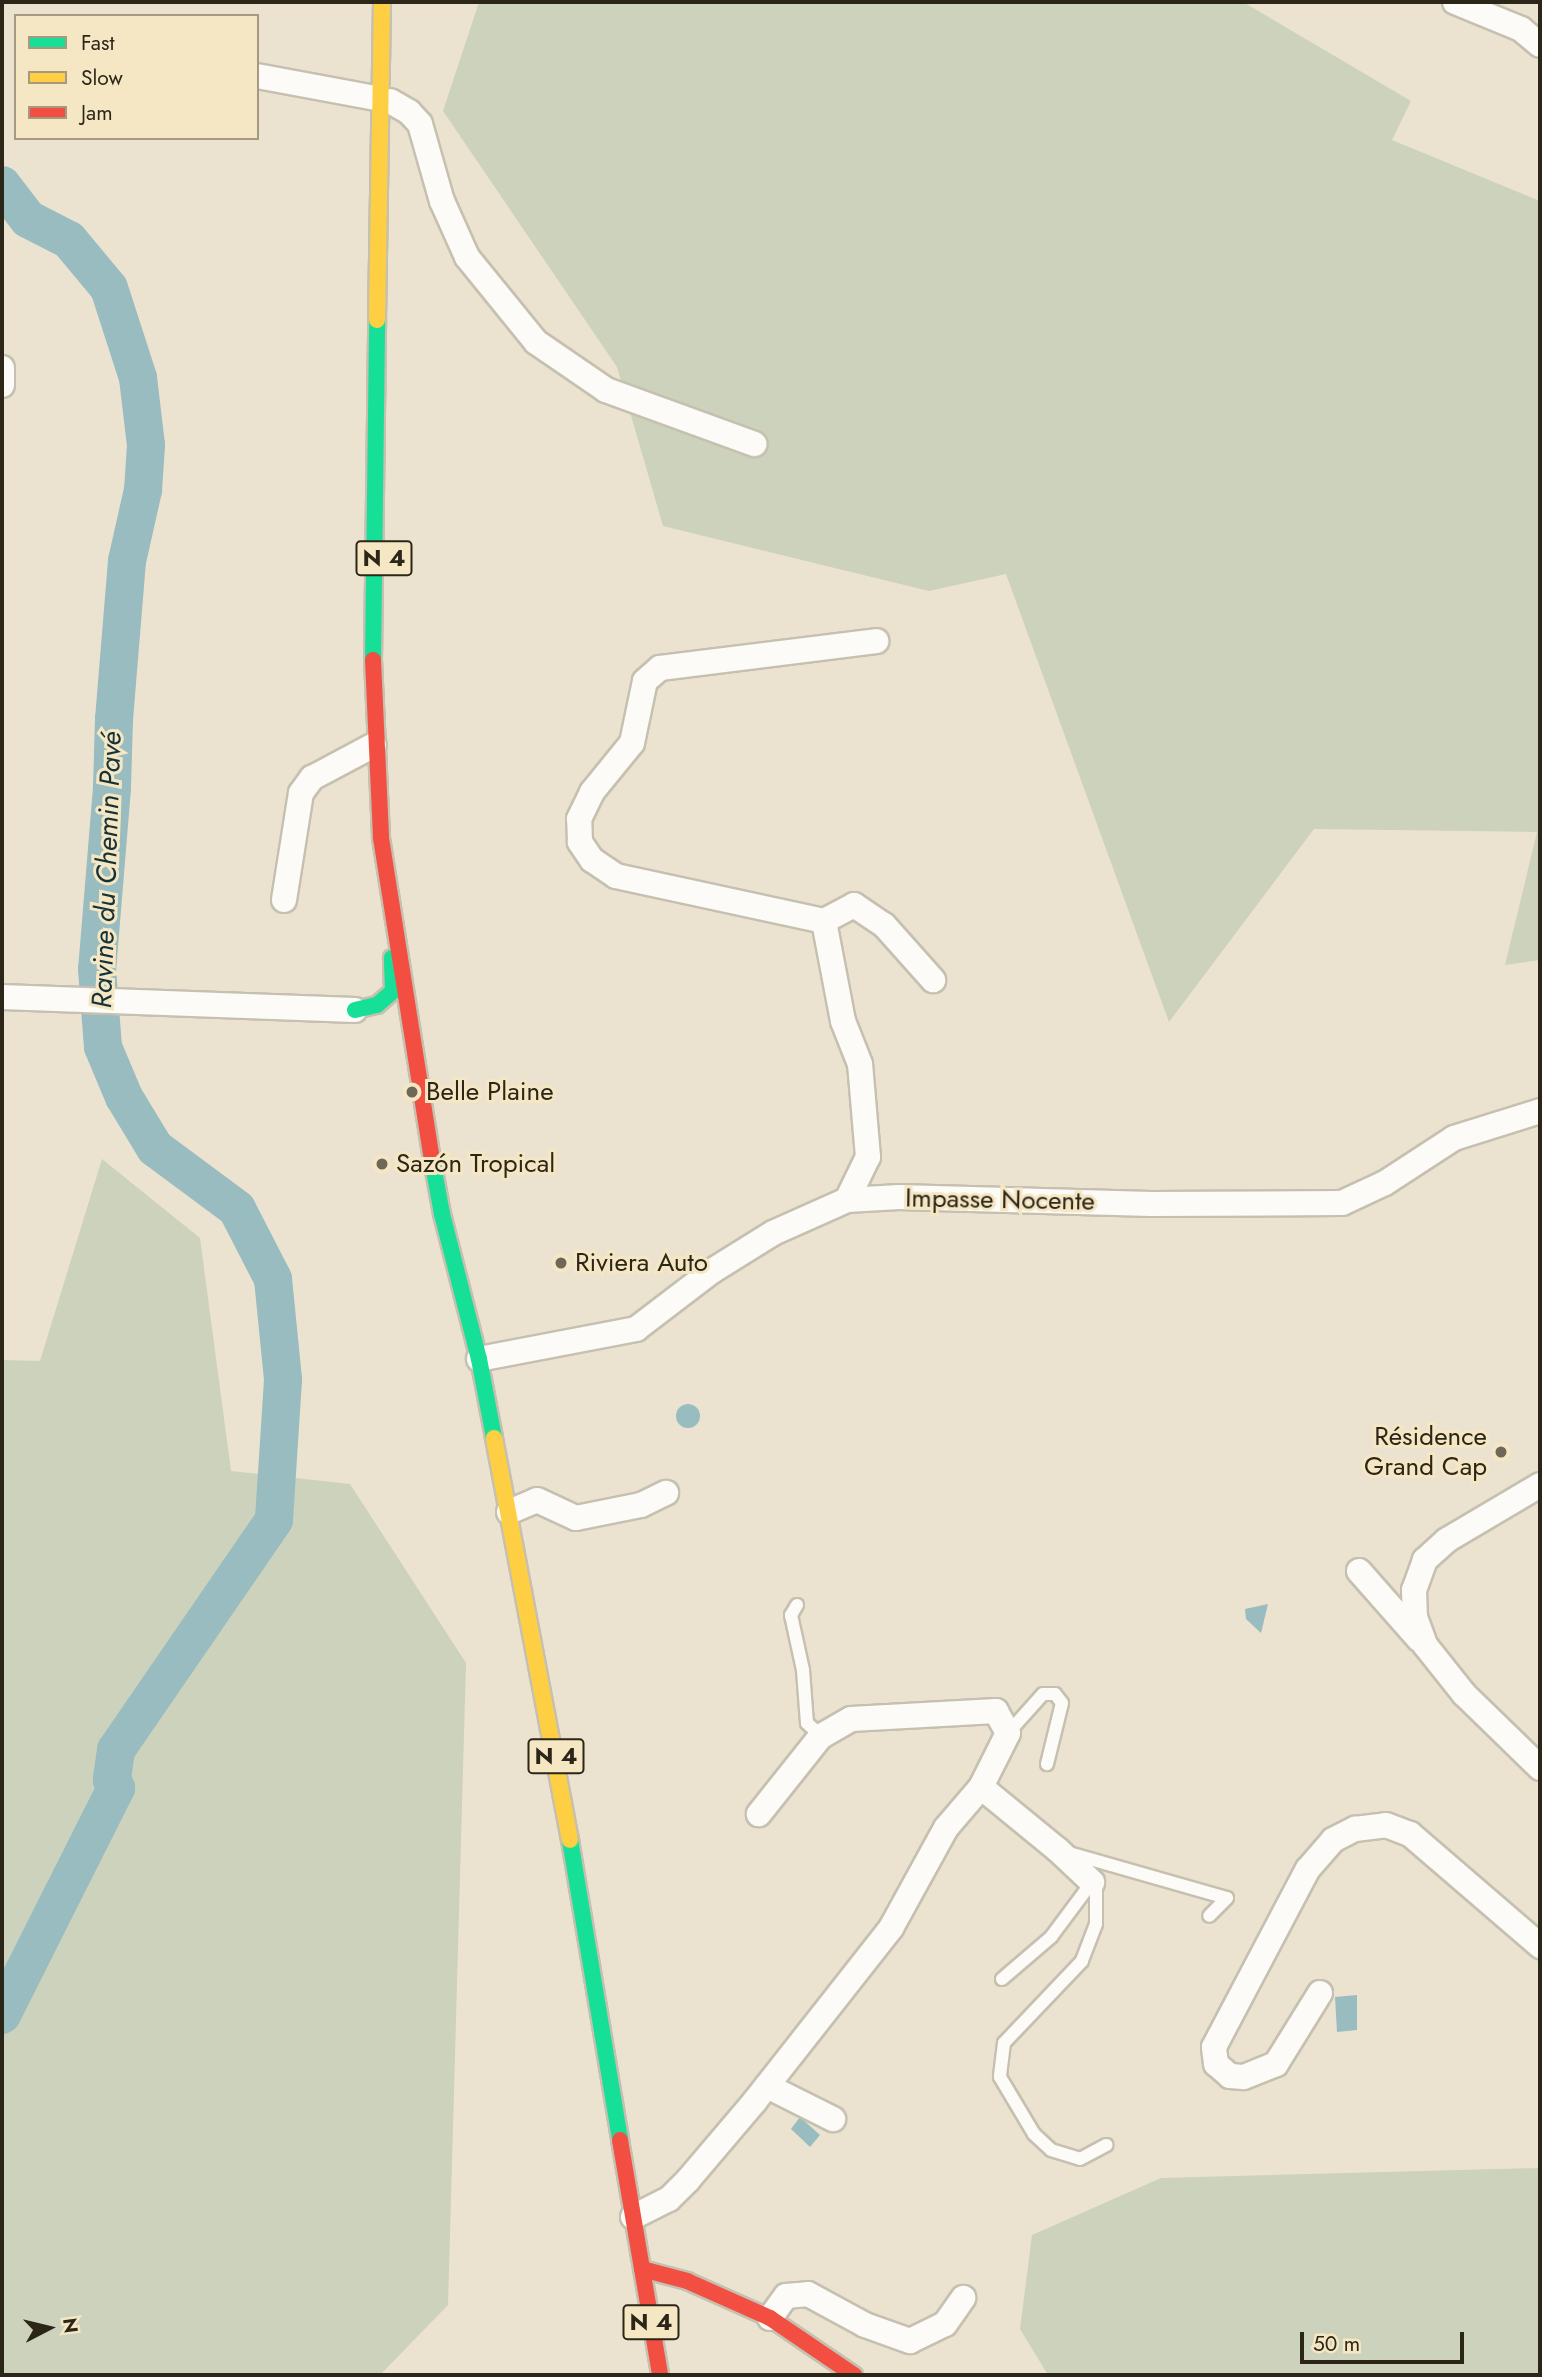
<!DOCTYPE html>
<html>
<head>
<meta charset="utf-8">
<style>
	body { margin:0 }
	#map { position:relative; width:1542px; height:2377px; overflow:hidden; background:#ebe3cf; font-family:Jost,sans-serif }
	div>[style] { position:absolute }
	.green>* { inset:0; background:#ccd2bb }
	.water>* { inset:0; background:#98bcc0 }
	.round { border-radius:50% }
	.river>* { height:38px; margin:-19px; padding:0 19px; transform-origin:19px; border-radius:19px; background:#98bcc0 }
	.roads { filter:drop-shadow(2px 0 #c6c0b0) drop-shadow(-2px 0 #c6c0b0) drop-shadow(0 2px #c6c0b0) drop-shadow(0 -2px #c6c0b0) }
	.lane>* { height:12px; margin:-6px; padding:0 6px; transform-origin:6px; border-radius:6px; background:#fcfbf8 }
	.street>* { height:24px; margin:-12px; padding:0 12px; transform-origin:12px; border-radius:12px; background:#fcfbf8 }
	.fast>* { height:16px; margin:-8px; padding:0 8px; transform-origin:8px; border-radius:8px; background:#16e098 }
	.slow>* { height:16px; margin:-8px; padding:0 8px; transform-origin:8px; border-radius:8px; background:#ffcf43 }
	.jam>* { height:16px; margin:-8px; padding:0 8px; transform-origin:8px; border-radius:8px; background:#f24e42 }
	.dots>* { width:19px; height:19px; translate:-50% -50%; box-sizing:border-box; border:4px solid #f6e7c4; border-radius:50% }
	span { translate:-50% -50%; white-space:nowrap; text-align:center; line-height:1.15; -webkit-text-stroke:6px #f6e7c4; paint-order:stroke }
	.shield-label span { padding:2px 5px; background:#f6e7c4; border:2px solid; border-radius:5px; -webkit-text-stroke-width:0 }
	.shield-label { font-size:24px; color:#2b2618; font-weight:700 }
	.poi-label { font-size:26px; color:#2b2618 }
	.left { translate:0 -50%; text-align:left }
	.right { translate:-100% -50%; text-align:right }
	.street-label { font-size:26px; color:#2b2618 }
	.water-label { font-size:28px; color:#153238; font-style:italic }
	.frame { position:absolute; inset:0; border:4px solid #2b2618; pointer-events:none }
	.legend { position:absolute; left:14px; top:14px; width:245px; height:126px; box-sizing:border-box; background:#f6e7c4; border:2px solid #a59a7f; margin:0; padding:9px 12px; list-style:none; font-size:21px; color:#2b2618 }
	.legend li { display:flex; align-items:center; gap:14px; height:35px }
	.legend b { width:35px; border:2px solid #a59a7f }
	.north { position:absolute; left:14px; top:2293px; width:70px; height:70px; -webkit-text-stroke:5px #f6e7c4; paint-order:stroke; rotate:83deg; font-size:19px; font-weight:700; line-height:28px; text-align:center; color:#2b2618 }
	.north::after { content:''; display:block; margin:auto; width:24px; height:32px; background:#2b2618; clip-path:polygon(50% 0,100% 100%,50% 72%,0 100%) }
	.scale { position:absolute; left:1300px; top:2332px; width:164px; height:32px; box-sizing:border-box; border:4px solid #2b2618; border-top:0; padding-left:9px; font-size:21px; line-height:24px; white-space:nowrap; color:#2b2618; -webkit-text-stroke:5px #f6e7c4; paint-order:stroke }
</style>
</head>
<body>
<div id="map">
	<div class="green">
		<div style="clip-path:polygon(479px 2px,1243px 2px,1411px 101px,1392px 140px,1540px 201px,1540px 960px,1505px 965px,1537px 832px,1314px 829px,1169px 1022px,1006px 574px,929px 591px,663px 526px,617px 367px,443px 111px)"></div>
		<div style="clip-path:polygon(102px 1159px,200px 1238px,231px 1471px,350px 1484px,466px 1663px,448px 2305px,380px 2375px,2px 2375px,2px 1360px,40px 1361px)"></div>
		<div style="clip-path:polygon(1540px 2168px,1540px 2375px,1048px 2375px,1020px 2329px,1032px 2235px,1161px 2178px)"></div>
	</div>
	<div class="water">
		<div class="round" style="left:676px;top:1404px;width:24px;height:24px"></div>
		<div style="clip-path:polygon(1268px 1604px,1261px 1633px,1246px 1619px,1245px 1609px)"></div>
		<div style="clip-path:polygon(1357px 1995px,1357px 2030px,1337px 2032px,1335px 1997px)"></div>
		<div style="clip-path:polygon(800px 2117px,820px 2135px,810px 2147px,791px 2129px)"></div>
	</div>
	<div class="river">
		<div style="left:2px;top:185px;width:43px;rotate:52.6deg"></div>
		<div style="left:28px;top:219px;width:46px;rotate:27.1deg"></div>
		<div style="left:69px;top:240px;width:62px;rotate:50.2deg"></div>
		<div style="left:109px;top:288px;width:95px;rotate:72.1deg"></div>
		<div style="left:138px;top:378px;width:67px;rotate:83.2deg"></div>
		<div style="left:146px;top:445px;width:45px;rotate:93.8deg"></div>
		<div style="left:143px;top:490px;width:73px;rotate:102.7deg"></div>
		<div style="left:127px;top:561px;width:159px;rotate:94.7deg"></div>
		<div style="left:114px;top:719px;width:69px;rotate:91.7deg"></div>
		<div style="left:112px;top:788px;width:182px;rotate:94.7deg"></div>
		<div style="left:97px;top:969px;width:78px;rotate:85.6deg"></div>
		<div style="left:103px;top:1047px;width:54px;rotate:67.2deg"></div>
		<div style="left:124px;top:1097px;width:60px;rotate:58.7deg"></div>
		<div style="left:155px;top:1148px;width:102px;rotate:36.6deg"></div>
		<div style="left:237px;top:1209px;width:79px;rotate:62.8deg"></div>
		<div style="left:273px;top:1279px;width:101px;rotate:84.3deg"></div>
		<div style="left:283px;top:1380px;width:140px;rotate:93.7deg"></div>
		<div style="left:274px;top:1520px;width:279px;rotate:124.5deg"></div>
		<div style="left:116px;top:1750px;width:30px;rotate:98deg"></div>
		<div style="left:112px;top:1780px;width:9px;rotate:63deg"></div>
		<div style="left:116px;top:1788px;width:254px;rotate:116.7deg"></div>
	</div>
	<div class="roads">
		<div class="lane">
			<div style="left:797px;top:1605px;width:12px;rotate:121deg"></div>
			<div style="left:791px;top:1615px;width:56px;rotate:77.7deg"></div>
			<div style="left:803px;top:1670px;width:53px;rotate:85.7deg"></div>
			<div style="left:807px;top:1723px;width:19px;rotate:43deg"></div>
			<div style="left:1008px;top:1733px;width:52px;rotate:-48.1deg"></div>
			<div style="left:1043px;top:1694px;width:12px"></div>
			<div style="left:1055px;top:1694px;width:11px;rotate:52deg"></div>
			<div style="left:1062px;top:1703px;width:63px;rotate:103.8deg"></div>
			<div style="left:1069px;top:1853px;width:164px;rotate:15.9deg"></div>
			<div style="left:1227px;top:1898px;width:25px;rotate:135deg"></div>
			<div style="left:1002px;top:1979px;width:65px;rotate:-40.6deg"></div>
			<div style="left:1051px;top:1937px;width:69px;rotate:-53.3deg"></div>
			<div style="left:1092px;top:1882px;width:6px;rotate:51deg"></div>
			<div style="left:1096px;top:1887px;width:37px;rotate:90deg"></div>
			<div style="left:1096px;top:1924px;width:40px;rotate:111deg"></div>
			<div style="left:1082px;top:1961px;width:113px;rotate:133.6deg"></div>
			<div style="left:1004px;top:2043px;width:34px;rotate:97deg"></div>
			<div style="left:1000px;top:2077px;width:66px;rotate:59.2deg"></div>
			<div style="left:1034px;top:2134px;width:23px;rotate:43deg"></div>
			<div style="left:1051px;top:2150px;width:30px;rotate:17deg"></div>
			<div style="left:1080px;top:2159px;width:30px;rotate:-28deg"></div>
		</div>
		<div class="street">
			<div style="left:1455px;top:2px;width:71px;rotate:22.2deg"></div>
			<div style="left:1521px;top:29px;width:25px;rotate:40deg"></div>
			<div style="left:257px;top:76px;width:126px;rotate:10.5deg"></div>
			<div style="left:390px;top:101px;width:22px;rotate:30deg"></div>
			<div style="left:409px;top:112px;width:16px;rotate:47deg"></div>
			<div style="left:420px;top:124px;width:80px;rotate:74.1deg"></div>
			<div style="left:442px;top:201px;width:61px;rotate:65.9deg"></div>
			<div style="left:467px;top:257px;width:109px;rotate:50.9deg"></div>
			<div style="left:536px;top:342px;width:85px;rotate:34.4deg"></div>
			<div style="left:606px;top:390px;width:158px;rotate:20deg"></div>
			<div style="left:2px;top:368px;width:17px;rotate:90deg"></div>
			<div style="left:284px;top:900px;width:108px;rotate:-81deg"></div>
			<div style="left:301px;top:793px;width:19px;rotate:-54deg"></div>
			<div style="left:312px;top:778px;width:70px;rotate:-28deg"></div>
			<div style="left:824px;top:921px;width:213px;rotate:-167.8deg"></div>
			<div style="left:616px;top:876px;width:29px;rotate:-146deg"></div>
			<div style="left:592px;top:860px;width:22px;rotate:-124deg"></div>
			<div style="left:580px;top:842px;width:23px;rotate:-92deg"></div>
			<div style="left:579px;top:819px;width:30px;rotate:-64deg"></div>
			<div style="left:592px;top:792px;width:63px;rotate:-50.8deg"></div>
			<div style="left:632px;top:743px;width:63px;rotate:-78.2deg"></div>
			<div style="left:645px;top:681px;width:20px;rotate:-41deg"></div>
			<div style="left:660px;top:668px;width:218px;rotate:-7.1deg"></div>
			<div style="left:2px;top:997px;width:353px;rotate:2.1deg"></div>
			<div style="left:847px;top:1200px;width:48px;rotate:-64deg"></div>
			<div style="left:868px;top:1157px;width:93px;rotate:-94.9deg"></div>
			<div style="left:860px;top:1064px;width:46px;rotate:-111.6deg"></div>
			<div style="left:843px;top:1021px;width:102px;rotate:-100.8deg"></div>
			<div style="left:824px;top:921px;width:34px;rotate:-28deg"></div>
			<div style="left:854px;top:905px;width:36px;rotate:34deg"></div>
			<div style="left:884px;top:925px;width:74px;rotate:48.3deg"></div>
			<div style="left:479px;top:1359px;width:160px;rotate:-10.8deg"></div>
			<div style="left:636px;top:1329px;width:96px;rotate:-37.3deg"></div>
			<div style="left:712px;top:1271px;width:72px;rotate:-31.9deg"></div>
			<div style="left:773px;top:1233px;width:81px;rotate:-24deg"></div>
			<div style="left:847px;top:1200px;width:52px;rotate:-3.3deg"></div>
			<div style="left:899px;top:1197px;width:252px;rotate:1.6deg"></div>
			<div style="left:1151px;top:1204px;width:191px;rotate:-0.3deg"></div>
			<div style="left:1342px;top:1203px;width:47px;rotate:-24.9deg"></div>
			<div style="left:1385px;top:1183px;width:82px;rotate:-33.1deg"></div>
			<div style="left:1454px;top:1138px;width:90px;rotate:-17.4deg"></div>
			<div style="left:1540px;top:1485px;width:108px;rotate:149.4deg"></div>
			<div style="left:1447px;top:1540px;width:30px;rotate:138deg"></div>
			<div style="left:1425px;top:1560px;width:32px;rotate:110deg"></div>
			<div style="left:1414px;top:1590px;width:27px;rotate:88deg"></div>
			<div style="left:1415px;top:1617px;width:30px;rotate:70deg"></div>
			<div style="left:1425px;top:1645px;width:63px;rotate:51.5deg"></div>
			<div style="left:1464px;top:1694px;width:106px;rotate:44.2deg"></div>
			<div style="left:509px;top:1512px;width:30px;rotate:-23deg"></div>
			<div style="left:537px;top:1500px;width:43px;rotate:24.8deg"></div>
			<div style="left:576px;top:1518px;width:66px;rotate:-11.3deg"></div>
			<div style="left:641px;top:1505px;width:28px;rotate:-26deg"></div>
			<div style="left:1359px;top:1571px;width:91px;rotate:48.6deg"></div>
			<div style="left:981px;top:1787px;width:99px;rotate:39.3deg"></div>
			<div style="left:1058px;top:1850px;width:47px;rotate:43.3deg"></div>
			<div style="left:1320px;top:1993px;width:84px;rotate:121.8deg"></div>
			<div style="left:1276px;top:2064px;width:35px;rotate:158deg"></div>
			<div style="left:1243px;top:2077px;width:13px;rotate:-176deg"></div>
			<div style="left:1230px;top:2076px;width:18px;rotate:-139deg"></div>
			<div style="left:1216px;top:2064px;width:17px;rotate:-97deg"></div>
			<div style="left:1214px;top:2047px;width:201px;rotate:-62.2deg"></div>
			<div style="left:1308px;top:1869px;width:38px;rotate:-49deg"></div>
			<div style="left:1333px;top:1840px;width:25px;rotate:-27deg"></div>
			<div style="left:1355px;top:1829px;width:31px;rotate:-7deg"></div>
			<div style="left:1386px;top:1825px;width:26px;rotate:21deg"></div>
			<div style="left:1410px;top:1834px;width:172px;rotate:40.7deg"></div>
			<div style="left:767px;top:2086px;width:74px;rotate:26.6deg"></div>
			<div style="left:633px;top:2217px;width:40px;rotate:-26.6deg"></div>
			<div style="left:669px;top:2199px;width:27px;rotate:-45deg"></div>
			<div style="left:688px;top:2180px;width:104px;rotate:-49.7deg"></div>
			<div style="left:755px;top:2101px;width:220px;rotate:-51.8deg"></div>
			<div style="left:891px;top:1928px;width:114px;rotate:-61.2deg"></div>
			<div style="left:946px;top:1828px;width:54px;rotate:-49.5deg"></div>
			<div style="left:981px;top:1787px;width:60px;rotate:-63.4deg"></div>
			<div style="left:1008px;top:1733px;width:25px;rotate:-119deg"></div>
			<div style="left:996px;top:1711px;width:145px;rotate:176.8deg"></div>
			<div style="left:851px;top:1719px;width:34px;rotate:150deg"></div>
			<div style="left:821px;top:1736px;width:100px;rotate:128.5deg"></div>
			<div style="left:770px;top:2318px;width:27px;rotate:-54deg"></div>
			<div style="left:786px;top:2296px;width:22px;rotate:-5deg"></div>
			<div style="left:808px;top:2294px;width:65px;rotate:28.5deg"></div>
			<div style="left:865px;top:2325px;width:48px;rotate:19.6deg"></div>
			<div style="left:910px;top:2341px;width:39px;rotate:-26deg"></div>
			<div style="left:945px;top:2324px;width:32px;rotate:-55deg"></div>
		</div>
		<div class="fast">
			<div style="left:373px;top:660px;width:340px;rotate:-89.3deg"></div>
			<div style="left:355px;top:1010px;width:23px;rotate:-13deg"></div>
			<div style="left:377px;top:1005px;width:21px;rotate:-41deg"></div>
			<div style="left:393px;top:991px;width:33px;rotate:-92deg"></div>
			<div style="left:431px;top:1154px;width:61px;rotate:79.6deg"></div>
			<div style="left:442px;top:1214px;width:150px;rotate:75.7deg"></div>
			<div style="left:479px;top:1359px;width:80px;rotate:79.2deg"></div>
			<div style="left:570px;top:1840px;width:304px;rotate:80.5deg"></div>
		</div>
		<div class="slow">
			<div style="left:377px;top:320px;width:318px;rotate:-89.1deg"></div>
			<div style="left:494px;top:1438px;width:409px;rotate:79.3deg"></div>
		</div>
		<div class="jam">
			<div style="left:373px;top:660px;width:178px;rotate:87.4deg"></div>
			<div style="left:381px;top:838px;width:320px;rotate:81deg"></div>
			<div style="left:620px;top:2140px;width:238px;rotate:80.3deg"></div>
			<div style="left:642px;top:2269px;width:47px;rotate:14.9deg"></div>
			<div style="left:687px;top:2281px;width:91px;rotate:24deg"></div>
			<div style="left:770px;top:2318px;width:102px;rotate:34.2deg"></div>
		</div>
	</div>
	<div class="dots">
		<div style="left:412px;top:1092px;background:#6e6858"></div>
		<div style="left:382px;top:1164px;background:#6e6858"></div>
		<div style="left:561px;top:1263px;background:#6e6858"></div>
		<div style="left:1501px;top:1452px;background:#6e6858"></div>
	</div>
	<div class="shield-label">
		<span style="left:384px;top:558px">N 4</span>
		<span style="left:556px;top:1756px">N 4</span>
		<span style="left:651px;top:2322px">N 4</span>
	</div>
	<div class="poi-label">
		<span class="left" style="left:426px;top:1092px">Belle Plaine</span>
		<span class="left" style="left:396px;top:1164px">Sazón Tropical</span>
		<span class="left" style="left:575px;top:1263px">Riviera Auto</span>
		<span class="right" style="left:1487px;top:1452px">Résidence<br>Grand Cap</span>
	</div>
	<div class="street-label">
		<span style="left:1000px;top:1200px;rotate:1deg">Impasse Nocente</span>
	</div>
	<div class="water-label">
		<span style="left:107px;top:870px;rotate:-88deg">Ravine du Chemin Pavé</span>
	</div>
	<div class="frame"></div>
	<ul class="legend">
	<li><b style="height:9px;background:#16e098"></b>Fast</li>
	<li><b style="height:9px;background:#ffcf43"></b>Slow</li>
	<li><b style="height:9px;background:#f24e42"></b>Jam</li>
	</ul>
	<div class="north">N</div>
	<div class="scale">50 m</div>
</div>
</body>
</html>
